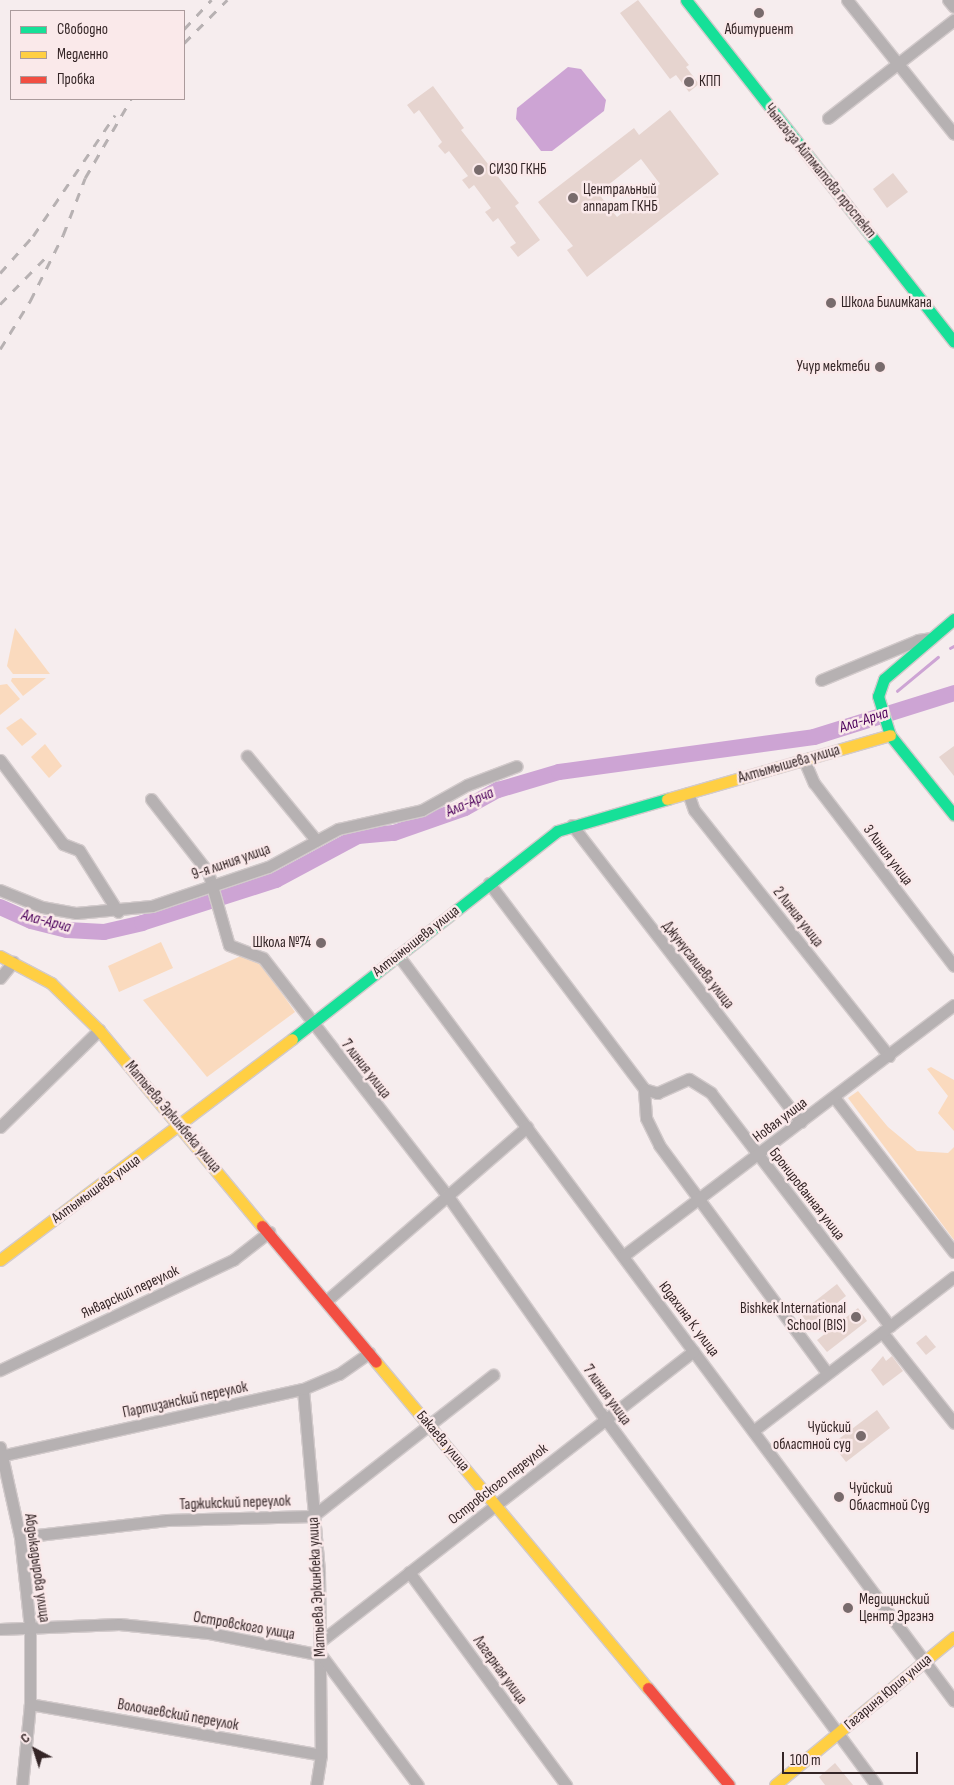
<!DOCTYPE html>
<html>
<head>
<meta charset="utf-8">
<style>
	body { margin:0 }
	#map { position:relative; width:954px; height:1785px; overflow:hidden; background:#f6edee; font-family:"Sofia Sans Condensed",sans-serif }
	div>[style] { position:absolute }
	.green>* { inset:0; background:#fadabe }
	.water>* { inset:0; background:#cda4d4 }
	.stream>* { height:2.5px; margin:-1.25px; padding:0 1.25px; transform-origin:1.25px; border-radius:1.25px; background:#cda4d4 }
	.river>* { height:16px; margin:-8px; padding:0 8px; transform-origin:8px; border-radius:8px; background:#cda4d4 }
	.building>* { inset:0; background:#e6d4cf }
	.roads { filter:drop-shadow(1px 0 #d2cacb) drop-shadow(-1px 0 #d2cacb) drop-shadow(0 1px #d2cacb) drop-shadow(0 -1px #d2cacb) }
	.street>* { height:11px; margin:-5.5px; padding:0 5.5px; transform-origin:5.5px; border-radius:5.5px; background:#b6b1b2 }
	.fast>* { height:11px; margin:-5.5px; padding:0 5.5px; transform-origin:5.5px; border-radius:5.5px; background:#16e098 }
	.slow>* { height:11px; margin:-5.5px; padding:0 5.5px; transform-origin:5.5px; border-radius:5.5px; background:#ffcf43 }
	.jam>* { height:11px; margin:-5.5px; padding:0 5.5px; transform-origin:5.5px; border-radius:5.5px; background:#f24e42 }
	.rail>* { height:2.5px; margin-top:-1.25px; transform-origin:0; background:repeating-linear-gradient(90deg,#b7b1b2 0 9px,transparent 0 18px) }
	.dots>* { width:14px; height:14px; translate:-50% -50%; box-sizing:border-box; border:2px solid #fae9ea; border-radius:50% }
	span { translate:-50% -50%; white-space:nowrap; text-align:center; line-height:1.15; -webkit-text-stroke:5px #fae9ea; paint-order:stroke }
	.poi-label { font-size:15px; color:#342526 }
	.left { translate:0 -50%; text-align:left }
	.right { translate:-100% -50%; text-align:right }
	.street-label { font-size:15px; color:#342526 }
	.water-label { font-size:16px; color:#4c005b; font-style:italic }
	.legend { position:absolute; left:10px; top:10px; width:175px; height:90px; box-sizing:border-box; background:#fae9ea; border:1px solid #ab9b9c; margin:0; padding:6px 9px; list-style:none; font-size:15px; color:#342526 }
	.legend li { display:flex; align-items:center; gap:10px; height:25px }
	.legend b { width:25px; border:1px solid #ab9b9c }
	.north { position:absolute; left:10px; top:1725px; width:50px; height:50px; -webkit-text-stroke:4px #fae9ea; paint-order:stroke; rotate:320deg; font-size:14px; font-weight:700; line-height:20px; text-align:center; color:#342526 }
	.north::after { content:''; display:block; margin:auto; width:18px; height:22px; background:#342526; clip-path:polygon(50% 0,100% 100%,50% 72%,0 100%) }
	.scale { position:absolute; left:782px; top:1752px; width:136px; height:22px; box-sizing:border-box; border:2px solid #342526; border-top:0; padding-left:6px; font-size:15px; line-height:18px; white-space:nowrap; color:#342526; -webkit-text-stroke:4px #fae9ea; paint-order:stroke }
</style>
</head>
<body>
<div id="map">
	<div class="green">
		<div style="clip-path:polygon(15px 628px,50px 674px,13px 674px,7px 666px)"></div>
		<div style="clip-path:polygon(12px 678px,46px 678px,23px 696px,11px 681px)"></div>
		<div style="clip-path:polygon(7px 684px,20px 699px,0 715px,0 685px)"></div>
		<div style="clip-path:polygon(21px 718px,37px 734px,22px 746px,6px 728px)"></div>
		<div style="clip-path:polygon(45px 744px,62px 766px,49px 778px,31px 757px)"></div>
		<div style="clip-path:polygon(161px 942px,173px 968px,119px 992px,108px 966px)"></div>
		<div style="clip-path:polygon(252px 951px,295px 1012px,207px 1077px,143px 1000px)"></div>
		<div style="clip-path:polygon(931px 1067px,954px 1080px,954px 1131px,938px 1113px,948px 1096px,927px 1069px)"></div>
		<div style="clip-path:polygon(858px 1091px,888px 1127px,917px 1151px,948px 1153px,954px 1147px,954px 1240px,848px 1098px)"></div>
	</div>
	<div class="water">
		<div style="clip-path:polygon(568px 67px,581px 69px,606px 100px,604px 111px,552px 151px,541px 151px,516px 119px,517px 108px)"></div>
	</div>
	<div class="stream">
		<div style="left:950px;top:648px;width:4px;rotate:-27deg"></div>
		<div style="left:897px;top:691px;width:53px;rotate:-39.7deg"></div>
	</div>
	<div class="river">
		<div style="left:0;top:907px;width:34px;rotate:24deg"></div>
		<div style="left:31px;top:921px;width:37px;rotate:14deg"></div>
		<div style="left:67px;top:930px;width:37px;rotate:3deg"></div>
		<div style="left:104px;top:932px;width:39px;rotate:-13deg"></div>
		<div style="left:142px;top:923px;width:141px;rotate:-17.8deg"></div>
		<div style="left:276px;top:880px;width:93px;rotate:-28.2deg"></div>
		<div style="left:358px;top:836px;width:36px;rotate:-5deg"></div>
		<div style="left:394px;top:833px;width:75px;rotate:-19.4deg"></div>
		<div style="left:465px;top:808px;width:38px;rotate:-29deg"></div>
		<div style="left:498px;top:790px;width:64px;rotate:-16.4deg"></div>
		<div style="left:559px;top:772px;width:257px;rotate:-7.8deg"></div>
		<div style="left:814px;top:737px;width:147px;rotate:-17.4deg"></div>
	</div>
	<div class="building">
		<div style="clip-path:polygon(638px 0,689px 65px,686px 67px,699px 84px,689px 92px,676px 75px,670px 79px,620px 13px)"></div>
		<div style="clip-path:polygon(433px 86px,464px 128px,461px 130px,519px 203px,515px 206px,540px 240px,518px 257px,510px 247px,516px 243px,498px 218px,493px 222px,485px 212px,491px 208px,474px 185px,469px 189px,462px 180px,468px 176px,449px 151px,445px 154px,438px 146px,442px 142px,419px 110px,414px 114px,407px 105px)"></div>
		<div style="clip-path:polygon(evenodd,670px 110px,719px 174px,587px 277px,567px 250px,573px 246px,538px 202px,634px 128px,639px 135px,670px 110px,641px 159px,660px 184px,617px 217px,598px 193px,641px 159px)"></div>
		<div style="clip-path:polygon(893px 173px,908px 192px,887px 208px,873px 189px)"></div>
		<div style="clip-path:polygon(954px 746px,954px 776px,939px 757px)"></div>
		<div style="clip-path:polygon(837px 1284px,846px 1296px,809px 1325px,800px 1313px)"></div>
		<div style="clip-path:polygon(858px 1308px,867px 1321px,827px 1352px,817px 1340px)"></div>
		<div style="clip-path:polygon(926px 1335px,936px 1347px,926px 1355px,916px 1343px)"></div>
		<div style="clip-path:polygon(883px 1356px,886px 1361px,892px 1356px,903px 1371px,883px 1386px,871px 1370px)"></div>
		<div style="clip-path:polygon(877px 1410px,890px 1428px,846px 1462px,832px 1444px)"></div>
		<div style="clip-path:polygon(835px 1763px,853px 1785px,825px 1785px,819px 1777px)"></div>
	</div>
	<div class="roads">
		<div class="street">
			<div style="left:847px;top:0;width:171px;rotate:51.4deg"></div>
			<div style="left:948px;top:0;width:9px;rotate:49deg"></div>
			<div style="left:828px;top:118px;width:160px;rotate:-37.9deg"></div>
			<div style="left:821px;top:680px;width:105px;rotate:-22.4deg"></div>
			<div style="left:918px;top:640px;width:14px;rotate:-8deg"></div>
			<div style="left:247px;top:756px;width:109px;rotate:50.6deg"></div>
			<div style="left:0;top:760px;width:105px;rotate:53.1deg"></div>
			<div style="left:63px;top:844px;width:17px;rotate:21deg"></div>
			<div style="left:79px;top:850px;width:73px;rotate:57.8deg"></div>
			<div style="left:804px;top:760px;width:25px;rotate:67deg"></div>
			<div style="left:814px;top:783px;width:230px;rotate:52.6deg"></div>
			<div style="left:688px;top:793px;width:18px;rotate:71deg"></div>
			<div style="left:694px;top:810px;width:314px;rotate:51.6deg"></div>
			<div style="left:151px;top:799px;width:93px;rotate:52deg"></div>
			<div style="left:208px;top:872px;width:76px;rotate:74deg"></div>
			<div style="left:229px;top:945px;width:36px;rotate:21deg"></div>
			<div style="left:263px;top:958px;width:300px;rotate:52.2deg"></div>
			<div style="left:447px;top:1195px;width:276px;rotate:54.8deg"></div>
			<div style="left:606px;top:1420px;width:454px;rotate:53.5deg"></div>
			<div style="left:572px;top:825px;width:375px;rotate:52.4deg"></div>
			<div style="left:489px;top:883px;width:258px;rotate:53deg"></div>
			<div style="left:644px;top:1089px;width:14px;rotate:17deg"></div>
			<div style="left:657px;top:1093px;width:35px;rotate:-24deg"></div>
			<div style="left:689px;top:1079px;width:26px;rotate:32deg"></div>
			<div style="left:711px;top:1093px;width:294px;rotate:52.5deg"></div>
			<div style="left:0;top:890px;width:45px;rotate:22deg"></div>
			<div style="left:42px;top:907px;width:35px;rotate:10deg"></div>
			<div style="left:76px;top:913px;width:76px;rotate:-5.3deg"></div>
			<div style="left:152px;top:906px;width:122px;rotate:-18.6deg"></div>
			<div style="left:268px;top:867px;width:80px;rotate:-28.5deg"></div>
			<div style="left:338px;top:829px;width:86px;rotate:-12.7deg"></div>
			<div style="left:422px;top:810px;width:51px;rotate:-29.1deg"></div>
			<div style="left:467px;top:785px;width:53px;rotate:-20.8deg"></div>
			<div style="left:398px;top:955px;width:930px;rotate:53.3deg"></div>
			<div style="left:0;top:978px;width:21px;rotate:-51deg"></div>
			<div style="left:644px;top:1089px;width:29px;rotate:86deg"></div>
			<div style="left:646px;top:1118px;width:30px;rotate:64deg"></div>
			<div style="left:659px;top:1145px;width:283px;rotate:53.6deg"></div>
			<div style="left:834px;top:1097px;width:196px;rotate:52.3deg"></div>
			<div style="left:0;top:1127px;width:139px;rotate:-44.4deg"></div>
			<div style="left:623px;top:1256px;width:415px;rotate:-37.2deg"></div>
			<div style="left:326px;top:1301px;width:266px;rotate:-40.9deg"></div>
			<div style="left:882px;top:1332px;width:116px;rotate:51.6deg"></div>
			<div style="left:0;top:1370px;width:258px;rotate:-25.3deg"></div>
			<div style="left:233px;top:1260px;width:46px;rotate:-37.9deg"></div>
			<div style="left:303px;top:1389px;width:185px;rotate:85deg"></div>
			<div style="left:319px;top:1573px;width:182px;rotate:89.4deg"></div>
			<div style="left:321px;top:1755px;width:30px;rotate:99deg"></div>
			<div style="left:753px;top:1431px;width:253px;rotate:-37.5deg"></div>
			<div style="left:0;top:1447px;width:92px;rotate:77.5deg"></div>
			<div style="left:20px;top:1537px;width:92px;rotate:83.7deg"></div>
			<div style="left:30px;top:1628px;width:76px;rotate:90deg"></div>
			<div style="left:30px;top:1704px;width:81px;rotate:95.6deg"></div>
			<div style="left:0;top:1456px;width:310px;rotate:-12.5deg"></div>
			<div style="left:303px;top:1389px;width:39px;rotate:-23deg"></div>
			<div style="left:339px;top:1374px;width:37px;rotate:-35deg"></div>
			<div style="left:20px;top:1537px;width:148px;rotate:-6.6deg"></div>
			<div style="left:167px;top:1520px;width:146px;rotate:-1.6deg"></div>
			<div style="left:313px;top:1516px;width:229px;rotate:-38.1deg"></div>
			<div style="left:409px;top:1572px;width:265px;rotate:53.6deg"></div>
			<div style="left:0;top:1629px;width:119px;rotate:-2.4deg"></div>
			<div style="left:119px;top:1624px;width:90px;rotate:5.7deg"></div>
			<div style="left:209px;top:1633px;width:114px;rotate:11.1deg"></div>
			<div style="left:321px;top:1655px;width:162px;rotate:53.3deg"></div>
			<div style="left:321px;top:1641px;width:472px;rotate:-37.9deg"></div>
			<div style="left:30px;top:1704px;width:295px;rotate:9.9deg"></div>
		</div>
		<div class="fast">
			<div style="left:686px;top:0;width:434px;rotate:51.9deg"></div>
			<div style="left:954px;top:619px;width:92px;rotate:139.4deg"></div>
			<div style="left:884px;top:679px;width:18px;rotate:109deg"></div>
			<div style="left:878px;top:696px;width:41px;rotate:72.9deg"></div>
			<div style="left:890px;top:735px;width:102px;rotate:51.3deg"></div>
			<div style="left:292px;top:1039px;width:337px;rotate:-38.1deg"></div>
			<div style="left:557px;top:831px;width:115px;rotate:-16.2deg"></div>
		</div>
		<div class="slow">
			<div style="left:667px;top:799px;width:232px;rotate:-16deg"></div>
			<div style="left:0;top:956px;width:58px;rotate:27.9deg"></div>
			<div style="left:51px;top:983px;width:67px;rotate:44.4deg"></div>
			<div style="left:99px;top:1030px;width:255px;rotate:50.3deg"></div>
			<div style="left:0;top:1260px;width:366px;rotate:-37.1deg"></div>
			<div style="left:376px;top:1362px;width:425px;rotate:50.2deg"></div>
			<div style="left:775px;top:1785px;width:232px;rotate:-39.6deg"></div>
		</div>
		<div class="jam">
			<div style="left:262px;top:1226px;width:177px;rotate:50deg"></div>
			<div style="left:648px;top:1688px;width:126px;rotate:50.1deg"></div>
		</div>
	</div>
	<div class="rail">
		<div style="left:184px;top:29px;width:40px;rotate:-47deg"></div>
		<div style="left:184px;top:43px;width:61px;rotate:-45deg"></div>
		<div style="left:0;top:273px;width:50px;rotate:-48.3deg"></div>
		<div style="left:33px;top:236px;width:146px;rotate:-55.9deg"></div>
		<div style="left:0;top:304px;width:67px;rotate:-45.6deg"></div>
		<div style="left:0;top:349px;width:57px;rotate:-58deg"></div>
		<div style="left:30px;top:301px;width:74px;rotate:-63.4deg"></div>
		<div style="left:63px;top:235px;width:61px;rotate:-68.9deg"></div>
		<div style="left:85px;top:178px;width:91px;rotate:-59.8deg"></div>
	</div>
	<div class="dots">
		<div style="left:759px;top:13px;background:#786b6c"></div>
		<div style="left:689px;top:82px;background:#786b6c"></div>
		<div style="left:479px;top:170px;background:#786b6c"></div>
		<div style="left:573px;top:198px;background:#786b6c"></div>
		<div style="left:831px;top:303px;background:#786b6c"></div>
		<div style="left:880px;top:367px;background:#786b6c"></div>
		<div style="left:321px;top:943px;background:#786b6c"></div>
		<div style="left:856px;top:1317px;background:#786b6c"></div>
		<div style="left:861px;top:1436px;background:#786b6c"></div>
		<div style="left:839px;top:1497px;background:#786b6c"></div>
		<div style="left:848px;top:1608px;background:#786b6c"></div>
	</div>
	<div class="poi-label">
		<span style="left:759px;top:30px">Абитуриент</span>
		<span class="left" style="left:699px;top:82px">КПП</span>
		<span class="left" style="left:489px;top:170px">СИЗО ГКНБ</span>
		<span class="left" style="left:583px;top:198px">Центральный<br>аппарат ГКНБ</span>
		<span class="left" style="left:841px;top:303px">Школа Билимкана</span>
		<span class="right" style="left:870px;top:367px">Учур мектеби</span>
		<span class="right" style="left:311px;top:943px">Школа №74</span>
		<span class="right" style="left:846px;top:1317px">Bishkek International<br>School (BIS)</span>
		<span class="right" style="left:851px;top:1436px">Чуйский<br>областной суд</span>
		<span class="left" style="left:849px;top:1497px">Чуйский<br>Областной Суд</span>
		<span class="left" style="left:859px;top:1608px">Медицинский<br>Центр Эргэнэ</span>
	</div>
	<div class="street-label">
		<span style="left:820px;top:171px;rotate:51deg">Чынгыза Айтматова проспект</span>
		<span style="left:789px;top:764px;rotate:-16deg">Алтымышева улица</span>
		<span style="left:888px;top:855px;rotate:53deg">3 Линия улица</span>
		<span style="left:231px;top:862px;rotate:-19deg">9-я линия улица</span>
		<span style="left:798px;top:917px;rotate:52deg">2 Линия улица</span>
		<span style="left:416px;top:941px;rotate:-38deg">Алтымышева улица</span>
		<span style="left:698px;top:965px;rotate:52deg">Джунусалиева улица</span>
		<span style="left:366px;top:1069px;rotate:52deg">7 линия улица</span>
		<span style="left:173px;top:1117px;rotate:50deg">Матыева Эркинбека улица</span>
		<span style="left:780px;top:1120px;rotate:-37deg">Новая улица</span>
		<span style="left:96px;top:1189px;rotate:-36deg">Алтымышева улица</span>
		<span style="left:807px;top:1194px;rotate:52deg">Бронированная улица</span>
		<span style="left:130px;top:1292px;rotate:-25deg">Январский переулок</span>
		<span style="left:689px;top:1319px;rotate:53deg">Юдахина К. улица</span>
		<span style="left:607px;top:1395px;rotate:54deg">7 линия улица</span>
		<span style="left:185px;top:1400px;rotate:-12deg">Партизанский переулок</span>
		<span style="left:443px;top:1441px;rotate:50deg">Бакаева улица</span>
		<span style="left:498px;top:1484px;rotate:-38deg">Островского переулок</span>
		<span style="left:235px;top:1503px;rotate:-2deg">Таджикский переулок</span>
		<span style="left:37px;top:1568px;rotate:82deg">Абдыкадырова улица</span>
		<span style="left:317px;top:1587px;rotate:-93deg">Матыева Эркинбека улица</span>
		<span style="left:244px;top:1626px;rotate:10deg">Островского улица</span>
		<span style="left:500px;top:1670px;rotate:54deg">Лагерная улица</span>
		<span style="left:888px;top:1692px;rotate:-40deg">Гагарина Юрия улица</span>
		<span style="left:178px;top:1715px;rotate:10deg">Волочаевский переулок</span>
	</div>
	<div class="water-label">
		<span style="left:864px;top:721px;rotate:-18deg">Ала-Арча</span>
		<span style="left:470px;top:803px;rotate:-24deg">Ала-Арча</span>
		<span style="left:46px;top:922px;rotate:15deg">Ала-Арча</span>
	</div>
	<ul class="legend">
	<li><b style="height:6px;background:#16e098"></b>Свободно</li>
	<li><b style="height:6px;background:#ffcf43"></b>Медленно</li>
	<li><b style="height:6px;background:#f24e42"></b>Пробка</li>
	</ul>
	<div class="north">С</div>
	<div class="scale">100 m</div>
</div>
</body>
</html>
